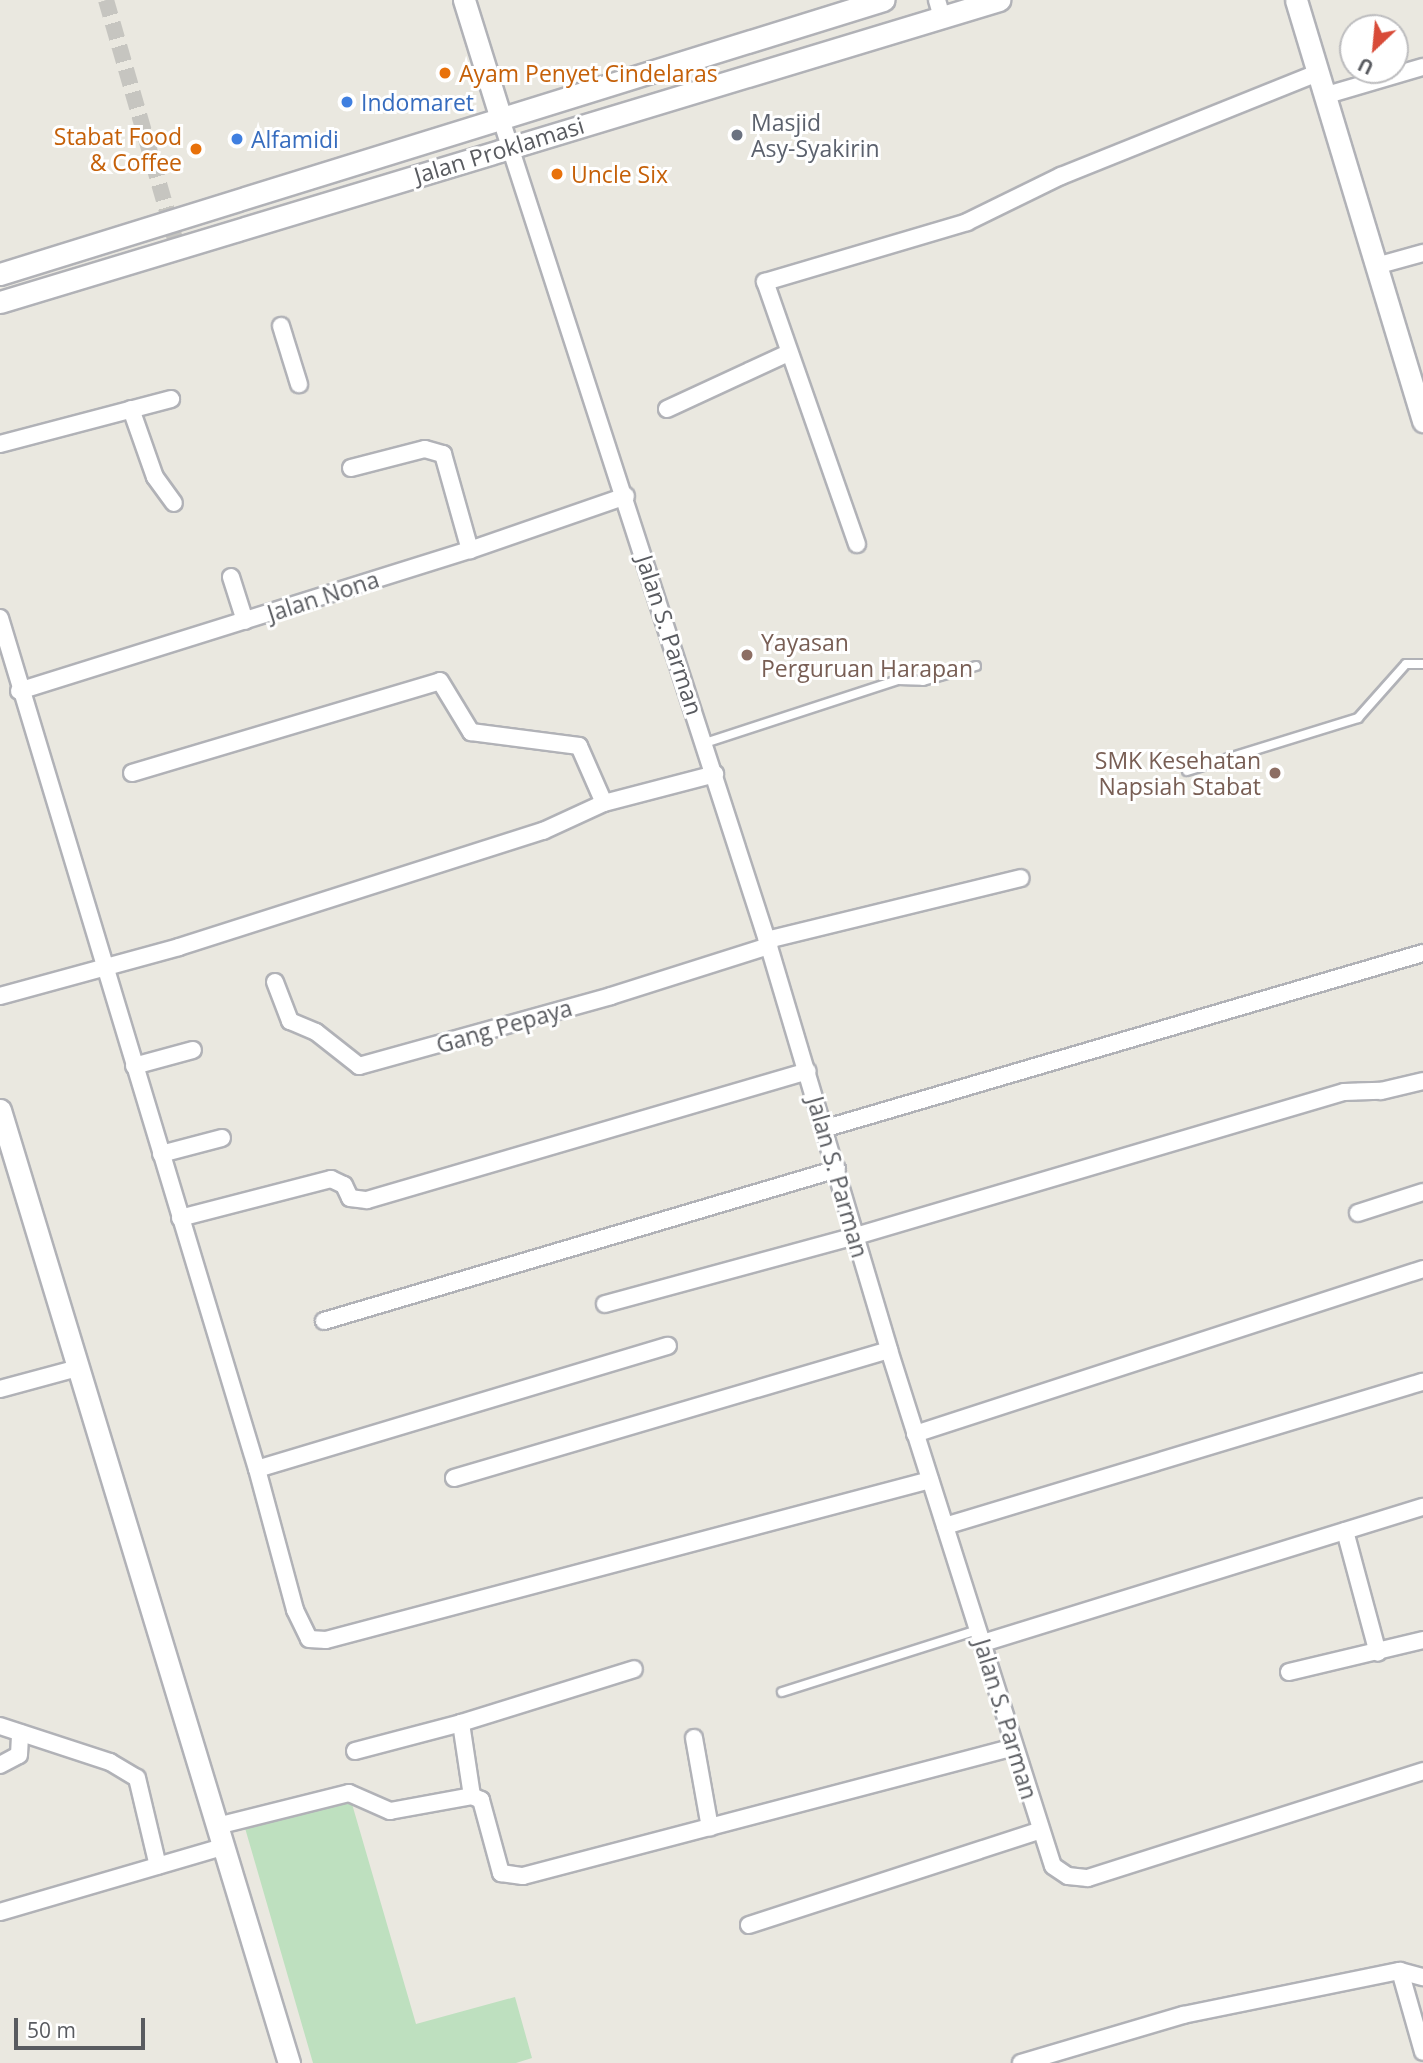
<!DOCTYPE html>
<html>
<head>
<meta charset="utf-8">
<style>
	body { margin:0 }
	#map { position:relative; width:1423px; height:2063px; overflow:hidden; background:#eae8e0; font-family:"Open Sans",sans-serif }
	div>[style] { position:absolute }
	.green>* { inset:0; background:#bee0bf }
	.minor-tunnel>* { height:16px; margin-top:-8px; transform-origin:0; background:repeating-linear-gradient(90deg,#c6c5c0 0 16px,transparent 0 24px) }
	.roads { filter:drop-shadow(2px 0 #b1b2b7) drop-shadow(-2px 0 #b1b2b7) drop-shadow(0 2px #b1b2b7) drop-shadow(0 -2px #b1b2b7) }
	.service>* { height:8px; margin:-4px; padding:0 4px; transform-origin:4px; border-radius:4px; background:#fff }
	.minor>* { height:16px; margin:-8px; padding:0 8px; transform-origin:8px; border-radius:8px; background:#fff }
	.tertiary>* { height:21px; margin:-10.5px; padding:0 10.5px; transform-origin:10.5px; border-radius:10.5px; background:#fff }
	.dots>* { width:19px; height:19px; translate:-50% -50%; box-sizing:border-box; border:4px solid #fff; border-radius:50% }
	span { translate:-50% -50%; white-space:nowrap; text-align:center; line-height:1.15; -webkit-text-stroke:6px #fff; paint-order:stroke }
	.food-label { font-size:23px; color:#c56008 }
	.left { translate:0 -50%; text-align:left }
	.right { translate:-100% -50%; text-align:right }
	.shop-label { font-size:23px; color:#366cbe }
	.worship-label { font-size:23px; color:#5b616d }
	.street-label { font-size:23px; color:#595b60 }
	.education-label { font-size:23px; color:#785e54 }
	.north { position:absolute; left:1339px; top:14px; width:70px; height:70px; box-sizing:border-box; background:#fff; border:2px solid #bdbdbf; border-radius:50%; rotate:206deg; font-size:19px; font-weight:700; line-height:28px; text-align:center; color:#595b60 }
	.north::after { content:''; display:block; margin:auto; width:24px; height:32px; background:#d84b38; clip-path:polygon(50% 0,100% 100%,50% 72%,0 100%) }
	.scale { position:absolute; left:14px; top:2018px; width:131px; height:32px; box-sizing:border-box; border:4px solid #595b60; border-top:0; padding-left:9px; font-size:21px; line-height:24px; white-space:nowrap; color:#595b60; -webkit-text-stroke:5px #fff; paint-order:stroke }
</style>
</head>
<body>
<div id="map">
	<div class="green">
		<div style="clip-path:polygon(350px 1797px,416px 2024px,515px 1997px,532px 2058px,516px 2063px,313px 2063px,245px 1828px)"></div>
	</div>
	<div class="minor-tunnel">
		<div style="left:106px;top:0;width:259px;rotate:73.9deg"></div>
	</div>
	<div class="roads">
		<div class="service">
			<div style="left:705px;top:743px;width:203px;rotate:-18.1deg"></div>
			<div style="left:898px;top:680px;width:25px;rotate:2deg"></div>
			<div style="left:923px;top:681px;width:55px;rotate:-15.8deg"></div>
			<div style="left:1187px;top:771px;width:179px;rotate:-17.2deg"></div>
			<div style="left:1358px;top:718px;width:72px;rotate:-48.4deg"></div>
			<div style="left:1406px;top:664px;width:17px"></div>
			<div style="left:782px;top:1692px;width:206px;rotate:-17.6deg"></div>
		</div>
		<div class="minor">
			<div style="left:937px;top:0;width:18px;rotate:74deg"></div>
			<div style="left:1327px;top:95px;width:100px;rotate:-16.3deg"></div>
			<div style="left:501px;top:119px;width:863px;rotate:72.05deg"></div>
			<div style="left:767px;top:940px;width:428px;rotate:73.4deg"></div>
			<div style="left:889px;top:1350px;width:541px;rotate:72.37deg"></div>
			<div style="left:1053px;top:1866px;width:18px;rotate:34deg"></div>
			<div style="left:1068px;top:1876px;width:20px;rotate:6deg"></div>
			<div style="left:1088px;top:1878px;width:352px;rotate:-17.7deg"></div>
			<div style="left:1376px;top:266px;width:49px;rotate:-15.5deg"></div>
			<div style="left:281px;top:326px;width:61px;rotate:72.8deg"></div>
			<div style="left:131px;top:409px;width:72px;rotate:70.6deg"></div>
			<div style="left:155px;top:477px;width:32px;rotate:54deg"></div>
			<div style="left:667px;top:409px;width:133px;rotate:-24.8deg"></div>
			<div style="left:0;top:444px;width:177px;rotate:-14.7deg"></div>
			<div style="left:351px;top:468px;width:76px;rotate:-14.4deg"></div>
			<div style="left:425px;top:449px;width:19px;rotate:16deg"></div>
			<div style="left:443px;top:454px;width:100px;rotate:74.3deg"></div>
			<div style="left:857px;top:544px;width:278px;rotate:-109.3deg"></div>
			<div style="left:765px;top:282px;width:211px;rotate:-16.5deg"></div>
			<div style="left:967px;top:222px;width:105px;rotate:-26.1deg"></div>
			<div style="left:1061px;top:176px;width:279px;rotate:-21.9deg"></div>
			<div style="left:231px;top:577px;width:46px;rotate:72.3deg"></div>
			<div style="left:0;top:618px;width:889px;rotate:73.2deg"></div>
			<div style="left:257px;top:1469px;width:146px;rotate:74.9deg"></div>
			<div style="left:295px;top:1610px;width:32px;rotate:64deg"></div>
			<div style="left:309px;top:1639px;width:17px;rotate:3deg"></div>
			<div style="left:326px;top:1640px;width:625px;rotate:-14.84deg"></div>
			<div style="left:19px;top:691px;width:473px;rotate:-17.4deg"></div>
			<div style="left:470px;top:550px;width:165px;rotate:-19.1deg"></div>
			<div style="left:132px;top:773px;width:321px;rotate:-16.6deg"></div>
			<div style="left:440px;top:681px;width:60px;rotate:58.7deg"></div>
			<div style="left:471px;top:732px;width:109px;rotate:7.4deg"></div>
			<div style="left:579px;top:746px;width:62px;rotate:66.3deg"></div>
			<div style="left:767px;top:940px;width:261px;rotate:-13.7deg"></div>
			<div style="left:275px;top:982px;width:42px;rotate:69deg"></div>
			<div style="left:290px;top:1021px;width:28px;rotate:23deg"></div>
			<div style="left:316px;top:1032px;width:55px;rotate:38.3deg"></div>
			<div style="left:359px;top:1066px;width:262px;rotate:-15.5deg"></div>
			<div style="left:611px;top:996px;width:166px;rotate:-17.6deg"></div>
			<div style="left:0;top:996px;width:186px;rotate:-15.3deg"></div>
			<div style="left:179px;top:947px;width:382px;rotate:-17.7deg"></div>
			<div style="left:543px;top:831px;width:67px;rotate:-24.7deg"></div>
			<div style="left:604px;top:803px;width:115px;rotate:-14.6deg"></div>
			<div style="left:134px;top:1066px;width:61px;rotate:-15.2deg"></div>
			<div style="left:823px;top:1129px;width:625px;rotate:-16.35deg"></div>
			<div style="left:161px;top:1154px;width:63px;rotate:-14.7deg"></div>
			<div style="left:1358px;top:1213px;width:68px;rotate:-17.9deg"></div>
			<div style="left:180px;top:1218px;width:156px;rotate:-14.5deg"></div>
			<div style="left:331px;top:1179px;width:14px;rotate:25deg"></div>
			<div style="left:344px;top:1185px;width:14px;rotate:65deg"></div>
			<div style="left:350px;top:1198px;width:17px;rotate:7deg"></div>
			<div style="left:367px;top:1200px;width:459px;rotate:-16.3deg"></div>
			<div style="left:605px;top:1304px;width:260px;rotate:-15.2deg"></div>
			<div style="left:856px;top:1236px;width:509px;rotate:-16.44deg"></div>
			<div style="left:1344px;top:1092px;width:37px;rotate:-2deg"></div>
			<div style="left:1381px;top:1091px;width:43px;rotate:-13.4deg"></div>
			<div style="left:324px;top:1321px;width:535px;rotate:-16.5deg"></div>
			<div style="left:0;top:1389px;width:81px;rotate:-15.1deg"></div>
			<div style="left:915px;top:1434px;width:534px;rotate:-17.99deg"></div>
			<div style="left:257px;top:1469px;width:429px;rotate:-16.7deg"></div>
			<div style="left:454px;top:1478px;width:453px;rotate:-16.4deg"></div>
			<div style="left:945px;top:1526px;width:499px;rotate:-16.8deg"></div>
			<div style="left:1345px;top:1531px;width:126px;rotate:74.9deg"></div>
			<div style="left:983px;top:1643px;width:461px;rotate:-17.2deg"></div>
			<div style="left:1289px;top:1672px;width:138px;rotate:-13.4deg"></div>
			<div style="left:0;top:1726px;width:116px;rotate:18.1deg"></div>
			<div style="left:110px;top:1762px;width:31px;rotate:31deg"></div>
			<div style="left:137px;top:1778px;width:90px;rotate:76.6deg"></div>
			<div style="left:694px;top:1738px;width:91px;rotate:79.9deg"></div>
			<div style="left:355px;top:1751px;width:110px;rotate:-14.8deg"></div>
			<div style="left:0;top:1765px;width:21px;rotate:-28deg"></div>
			<div style="left:19px;top:1755px;width:22px;rotate:-87deg"></div>
			<div style="left:472px;top:1796px;width:74px;rotate:-98.6deg"></div>
			<div style="left:461px;top:1723px;width:181px;rotate:-17.3deg"></div>
			<div style="left:217px;top:1826px;width:136px;rotate:-14deg"></div>
			<div style="left:349px;top:1793px;width:45px;rotate:23.7deg"></div>
			<div style="left:390px;top:1811px;width:83px;rotate:-10.4deg"></div>
			<div style="left:472px;top:1796px;width:10px;rotate:24deg"></div>
			<div style="left:481px;top:1800px;width:76px;rotate:74.7deg"></div>
			<div style="left:501px;top:1873px;width:22px;rotate:8deg"></div>
			<div style="left:523px;top:1876px;width:508px;rotate:-14.72deg"></div>
			<div style="left:0;top:1912px;width:232px;rotate:-16.3deg"></div>
			<div style="left:749px;top:1925px;width:307px;rotate:-18deg"></div>
			<div style="left:1400px;top:1971px;width:84px;rotate:74.1deg"></div>
			<div style="left:1021px;top:2063px;width:169px;rotate:-16.5deg"></div>
			<div style="left:1183px;top:2015px;width:221px;rotate:-11.5deg"></div>
			<div style="left:1400px;top:1971px;width:24px;rotate:15deg"></div>
		</div>
		<div class="tertiary">
			<div style="left:464px;top:0;width:125px;rotate:72.7deg"></div>
			<div style="left:1296px;top:0;width:440px;rotate:73.2deg"></div>
			<div style="left:0;top:274px;width:925px;rotate:-17.24deg"></div>
			<div style="left:0;top:302px;width:1044px;rotate:-16.82deg"></div>
			<div style="left:0;top:1110px;width:996px;rotate:73.13deg"></div>
		</div>
	</div>
	<div class="dots">
		<div style="left:445px;top:73px;background:#e8710a"></div>
		<div style="left:347px;top:102px;background:#3f7fe0"></div>
		<div style="left:737px;top:135px;background:#6b7280"></div>
		<div style="left:237px;top:139px;background:#3f7fe0"></div>
		<div style="left:196px;top:149px;background:#e8710a"></div>
		<div style="left:557px;top:174px;background:#e8710a"></div>
		<div style="left:747px;top:655px;background:#8d6e63"></div>
		<div style="left:1275px;top:773px;background:#8d6e63"></div>
	</div>
	<div class="food-label">
		<span class="left" style="left:459px;top:73px">Ayam Penyet Cindelaras</span>
		<span class="right" style="left:182px;top:149px">Stabat Food<br>&amp; Coffee</span>
		<span class="left" style="left:571px;top:174px">Uncle Six</span>
	</div>
	<div class="shop-label">
		<span class="left" style="left:361px;top:102px">Indomaret</span>
		<span class="left" style="left:251px;top:139px">Alfamidi</span>
	</div>
	<div class="worship-label">
		<span class="left" style="left:751px;top:135px">Masjid<br>Asy-Syakirin</span>
	</div>
	<div class="street-label">
		<span style="left:499px;top:150px;rotate:-17deg">Jalan Proklamasi</span>
		<span style="left:323px;top:596px;rotate:-18deg">Jalan Nona</span>
		<span style="left:670px;top:635px;rotate:72deg">Jalan S. Parman</span>
		<span style="left:504px;top:1026px;rotate:-16deg">Gang Pepaya</span>
		<span style="left:838px;top:1177px;rotate:74deg">Jalan S. Parman</span>
		<span style="left:1006px;top:1719px;rotate:73deg">Jalan S. Parman</span>
	</div>
	<div class="education-label">
		<span class="left" style="left:761px;top:655px">Yayasan<br>Perguruan Harapan</span>
		<span class="right" style="left:1261px;top:773px">SMK Kesehatan<br>Napsiah Stabat</span>
	</div>
	<div class="north">U</div>
	<div class="scale">50 m</div>
</div>
</body>
</html>
